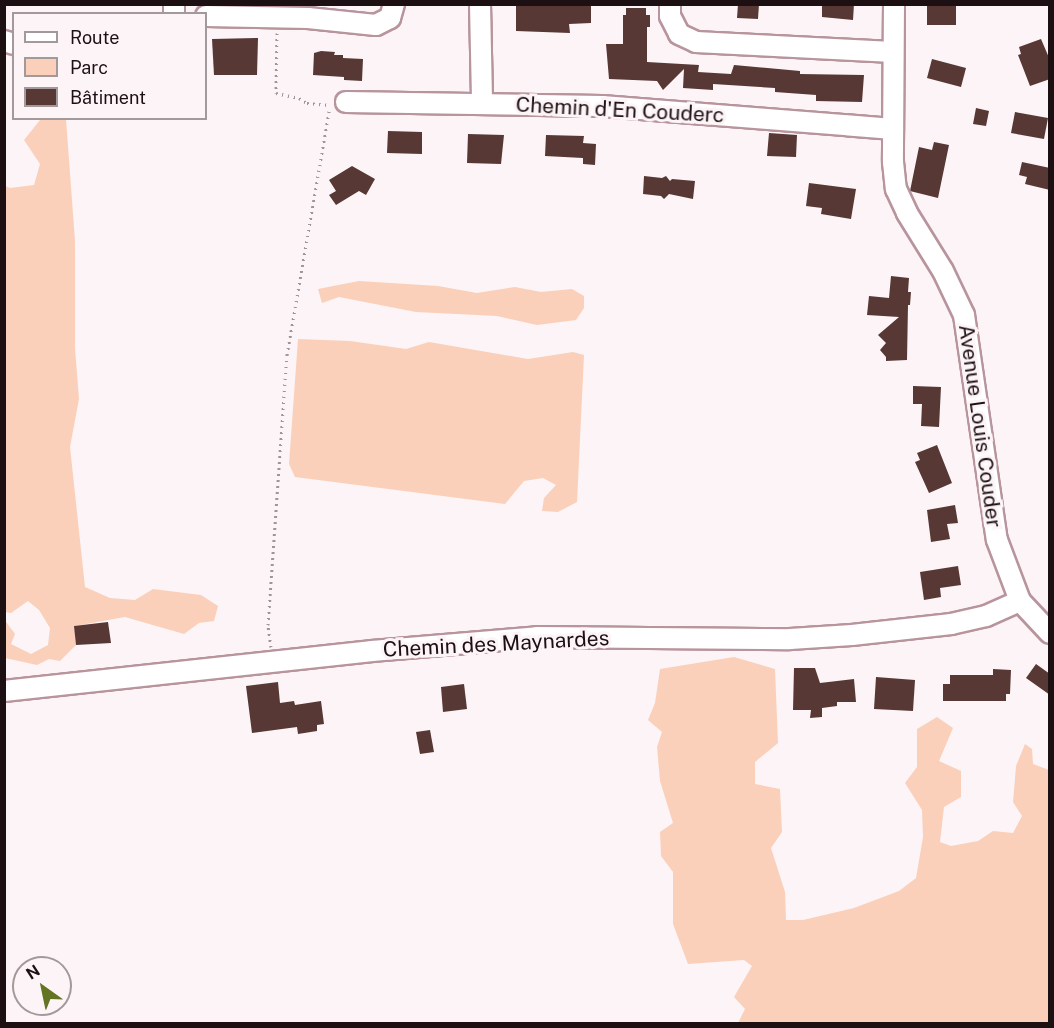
<!DOCTYPE html>
<html>
<head>
<meta charset="utf-8">
<style>
	body { margin:0 }
	#map { position:relative; width:1054px; height:1028px; overflow:hidden; background:#fcf4f6; font-family:"Public Sans",sans-serif }
	div>[style] { position:absolute }
	.green>* { inset:0; background:#fad0ba }
	.building>* { inset:0; background:#573835 }
	.path>* { height:3px; margin-top:-1.5px; transform-origin:0; background:repeating-linear-gradient(90deg,#9f9598 0 1.5px,transparent 0 6px) }
	.roads { filter:drop-shadow(2px 0 #b8949c) drop-shadow(-2px 0 #b8949c) drop-shadow(0 2px #b8949c) drop-shadow(0 -2px #b8949c) }
	.minor>* { height:20px; margin:-10px; padding:0 10px; transform-origin:10px; border-radius:10px; background:#fff }
	span { translate:-50% -50%; white-space:nowrap; text-align:center; line-height:1.15; -webkit-text-stroke:6px #fcf4f6; paint-order:stroke }
	.street-label { font-size:21px; color:#1d1013 }
	.frame { position:absolute; inset:0; border:6px solid #1d1013; pointer-events:none }
	.legend { position:absolute; left:12px; top:12px; width:195px; height:108px; box-sizing:border-box; background:#fcf4f6; border:2px solid #a3999b; margin:0; padding:8px 10px; list-style:none; font-size:18px; color:#1d1013 }
	.legend li { display:flex; align-items:center; gap:12px; height:30px }
	.legend b { width:30px; border:2px solid #a3999b }
	.north { position:absolute; left:12px; top:956px; width:60px; height:60px; box-sizing:border-box; background:#fcf4f6; border:2px solid #a3999b; border-radius:50%; rotate:327deg; font-size:16px; font-weight:700; line-height:24px; text-align:center; color:#1d1013 }
	.north::after { content:''; display:block; margin:auto; width:21px; height:27px; background:#637422; clip-path:polygon(50% 0,100% 100%,50% 72%,0 100%) }
</style>
</head>
<body>
<div id="map">
	<div class="green">
		<div style="clip-path:polygon(66px 119px,75px 241px,75px 348px,79px 399px,70px 447px,85px 587px,110px 598px,135px 600px,153px 589px,201px 595px,218px 606px,214px 621px,199px 623px,184px 634px,125px 617px,75px 626px,76px 645px,60px 661px,49px 659px,37px 665px,5px 658px,4px 619px,15px 634px,11px 644px,31px 654px,48px 645px,50px 628px,39px 610px,28px 601px,11px 613px,5px 612px,5px 186px,10px 188px,34px 185px,40px 164px,24px 140px,40px 120px)"></div>
		<div style="clip-path:polygon(359px 281px,438px 286px,477px 293px,515px 287px,541px 292px,572px 289px,584px 296px,584px 308px,576px 320px,537px 325px,497px 316px,416px 312px,339px 297px,322px 303px,318px 289px)"></div>
		<div style="clip-path:polygon(298px 339px,350px 341px,406px 349px,429px 342px,528px 359px,573px 352px,584px 355px,577px 502px,558px 512px,542px 511px,544px 498px,556px 485px,543px 478px,524px 481px,505px 504px,295px 477px,289px 464px)"></div>
		<div style="clip-path:polygon(734px 657px,775px 669px,778px 743px,755px 762px,755px 784px,780px 789px,782px 832px,771px 848px,785px 892px,786px 920px,803px 920px,854px 908px,899px 891px,916px 878px,923px 837px,922px 810px,905px 783px,917px 767px,917px 729px,937px 717px,953px 728px,939px 761px,961px 771px,961px 797px,944px 807px,940px 842px,951px 846px,978px 841px,993px 831px,1013px 833px,1022px 816px,1013px 802px,1016px 766px,1025px 744px,1032px 749px,1033px 764px,1049px 770px,1049px 1023px,738px 1023px,745px 1009px,734px 997px,752px 966px,744px 960px,688px 964px,673px 924px,673px 872px,661px 856px,660px 832px,673px 823px,660px 781px,657px 747px,662px 732px,648px 720px,655px 703px,660px 669px)"></div>
	</div>
	<div class="building">
		<div style="clip-path:polygon(516px 4px,591px 4px,591px 23px,569px 24px,570px 33px,516px 31px)"></div>
		<div style="clip-path:polygon(738px 4px,759px 4px,758px 19px,737px 18px)"></div>
		<div style="clip-path:polygon(822px 4px,854px 4px,853px 20px,822px 17px)"></div>
		<div style="clip-path:polygon(927px 4px,956px 4px,956px 25px,927px 25px)"></div>
		<div style="clip-path:polygon(626px 8px,646px 8px,646px 15px,650px 15px,650px 27px,647px 27px,647px 62px,699px 65px,698px 72px,731px 74px,734px 65px,800px 71px,800px 74px,864px 75px,862px 102px,816px 101px,816px 95px,775px 92px,775px 88px,713px 84px,713px 90px,683px 88px,684px 69px,663px 90px,657px 81px,609px 79px,606px 44px,623px 44px,623px 15px,626px 15px)"></div>
		<div style="clip-path:polygon(258px 38px,257px 75px,214px 75px,212px 39px)"></div>
		<div style="clip-path:polygon(1041px 39px,1050px 60px,1050px 79px,1030px 86px,1018px 55px,1021px 54px,1019px 47px)"></div>
		<div style="clip-path:polygon(321px 51px,335px 52px,334px 55px,343px 55px,343px 58px,363px 59px,362px 81px,344px 80px,344px 77px,313px 75px,314px 53px)"></div>
		<div style="clip-path:polygon(932px 59px,966px 68px,961px 87px,927px 78px)"></div>
		<div style="clip-path:polygon(976px 108px,989px 111px,986px 126px,973px 124px)"></div>
		<div style="clip-path:polygon(1015px 112px,1048px 118px,1044px 139px,1011px 133px)"></div>
		<div style="clip-path:polygon(388px 131px,422px 132px,422px 154px,387px 153px)"></div>
		<div style="clip-path:polygon(769px 133px,797px 135px,796px 157px,767px 156px)"></div>
		<div style="clip-path:polygon(468px 134px,504px 135px,501px 164px,467px 163px)"></div>
		<div style="clip-path:polygon(546px 135px,584px 136px,583px 143px,596px 144px,595px 165px,583px 164px,583px 158px,545px 156px)"></div>
		<div style="clip-path:polygon(934px 142px,949px 145px,938px 198px,910px 191px,919px 147px,932px 150px)"></div>
		<div style="clip-path:polygon(1022px 162px,1050px 168px,1050px 190px,1025px 184px,1027px 177px,1019px 175px)"></div>
		<div style="clip-path:polygon(352px 166px,375px 179px,366px 195px,359px 191px,336px 205px,329px 195px,336px 191px,329px 180px)"></div>
		<div style="clip-path:polygon(644px 176px,662px 178px,666px 176px,670px 181px,672px 179px,695px 181px,693px 199px,669px 194px,664px 199px,661px 196px,643px 194px)"></div>
		<div style="clip-path:polygon(809px 183px,856px 189px,851px 219px,821px 214px,822px 208px,806px 206px)"></div>
		<div style="clip-path:polygon(891px 276px,909px 278px,908px 292px,911px 292px,910px 305px,908px 305px,907px 360px,886px 361px,886px 357px,880px 350px,886px 343px,878px 335px,899px 317px,867px 315px,869px 296px,889px 298px)"></div>
		<div style="clip-path:polygon(913px 386px,941px 387px,939px 427px,921px 426px,922px 404px,913px 404px)"></div>
		<div style="clip-path:polygon(937px 445px,952px 483px,929px 493px,915px 462px,920px 460px,917px 453px)"></div>
		<div style="clip-path:polygon(955px 505px,958px 523px,947px 524px,950px 539px,931px 542px,927px 510px)"></div>
		<div style="clip-path:polygon(958px 566px,961px 585px,940px 588px,941px 597px,924px 600px,920px 572px)"></div>
		<div style="clip-path:polygon(108px 622px,111px 643px,76px 645px,74px 626px)"></div>
		<div style="clip-path:polygon(1036px 664px,1050px 674px,1050px 695px,1026px 678px)"></div>
		<div style="clip-path:polygon(794px 668px,815px 668px,820px 683px,854px 679px,856px 702px,837px 702px,837px 706px,822px 708px,822px 717px,810px 718px,811px 710px,793px 710px)"></div>
		<div style="clip-path:polygon(993px 669px,1011px 670px,1010px 694px,1006px 694px,1006px 701px,943px 701px,943px 684px,950px 684px,950px 675px,993px 675px)"></div>
		<div style="clip-path:polygon(876px 677px,915px 680px,913px 711px,874px 709px)"></div>
		<div style="clip-path:polygon(278px 682px,280px 703px,294px 701px,295px 705px,321px 701px,324px 724px,317px 725px,317px 731px,298px 734px,297px 727px,252px 733px,246px 686px)"></div>
		<div style="clip-path:polygon(464px 684px,467px 709px,443px 712px,441px 687px)"></div>
		<div style="clip-path:polygon(430px 730px,434px 752px,420px 754px,416px 732px)"></div>
	</div>
	<div class="path">
		<div style="left:277px;top:33px;width:60px;rotate:91deg"></div>
		<div style="left:276px;top:93px;width:24px;rotate:12deg"></div>
		<div style="left:299px;top:98px;width:9px;rotate:32deg"></div>
		<div style="left:307px;top:103px;width:22px;rotate:5deg"></div>
		<div style="left:271px;top:647px;width:22px;rotate:-98deg"></div>
		<div style="left:268px;top:625px;width:271px;rotate:-86deg"></div>
		<div style="left:287px;top:355px;width:252px;rotate:-80.2deg"></div>
	</div>
	<div class="roads">
		<div class="minor">
			<div style="left:480px;top:4px;width:99px;rotate:88.8deg"></div>
			<div style="left:670px;top:4px;width:12px;rotate:90deg"></div>
			<div style="left:670px;top:16px;width:20px;rotate:63deg"></div>
			<div style="left:679px;top:34px;width:19px;rotate:25deg"></div>
			<div style="left:696px;top:42px;width:197px;rotate:2.9deg"></div>
			<div style="left:894px;top:4px;width:158px;rotate:90.4deg"></div>
			<div style="left:893px;top:162px;width:27px;rotate:84deg"></div>
			<div style="left:896px;top:189px;width:26px;rotate:65deg"></div>
			<div style="left:907px;top:213px;width:68px;rotate:58.2deg"></div>
			<div style="left:943px;top:271px;width:49px;rotate:64.5deg"></div>
			<div style="left:964px;top:315px;width:227px;rotate:81.7deg"></div>
			<div style="left:997px;top:540px;width:65px;rotate:69.3deg"></div>
			<div style="left:1020px;top:601px;width:44px;rotate:46.8deg"></div>
			<div style="left:174px;top:14px;width:10px;rotate:-90deg"></div>
			<div style="left:206px;top:16px;width:102px;rotate:1.1deg"></div>
			<div style="left:308px;top:18px;width:68px;rotate:5.9deg"></div>
			<div style="left:376px;top:25px;width:16px;rotate:-27deg"></div>
			<div style="left:390px;top:18px;width:15px;rotate:-74deg"></div>
			<div style="left:4px;top:41px;width:10px;rotate:17deg"></div>
			<div style="left:346px;top:102px;width:256px;rotate:0.9deg"></div>
			<div style="left:602px;top:106px;width:292px;rotate:4.5deg"></div>
			<div style="left:4px;top:691px;width:370px;rotate:-6.2deg"></div>
			<div style="left:372px;top:651px;width:166px;rotate:-4.8deg"></div>
			<div style="left:537px;top:637px;width:253px;rotate:0.5deg"></div>
			<div style="left:790px;top:639px;width:62px;rotate:-3.7deg"></div>
			<div style="left:852px;top:635px;width:100px;rotate:-6.3deg"></div>
			<div style="left:951px;top:624px;width:36px;rotate:-13deg"></div>
			<div style="left:986px;top:616px;width:37px;rotate:-24deg"></div>
		</div>
	</div>
	<div class="street-label">
		<span style="left:620px;top:110px;rotate:3deg">Chemin d'En Couderc</span>
		<span style="left:980px;top:426px;rotate:82deg">Avenue Louis Couder</span>
		<span style="left:496px;top:644px;rotate:-3deg">Chemin des Maynardes</span>
	</div>
	<div class="frame"></div>
	<ul class="legend">
	<li><b style="height:8px;background:#fff"></b>Route</li>
	<li><b style="height:16px;background:#fad0ba"></b>Parc</li>
	<li><b style="height:16px;background:#573835"></b>Bâtiment</li>
	</ul>
	<div class="north">N</div>
</div>
</body>
</html>
